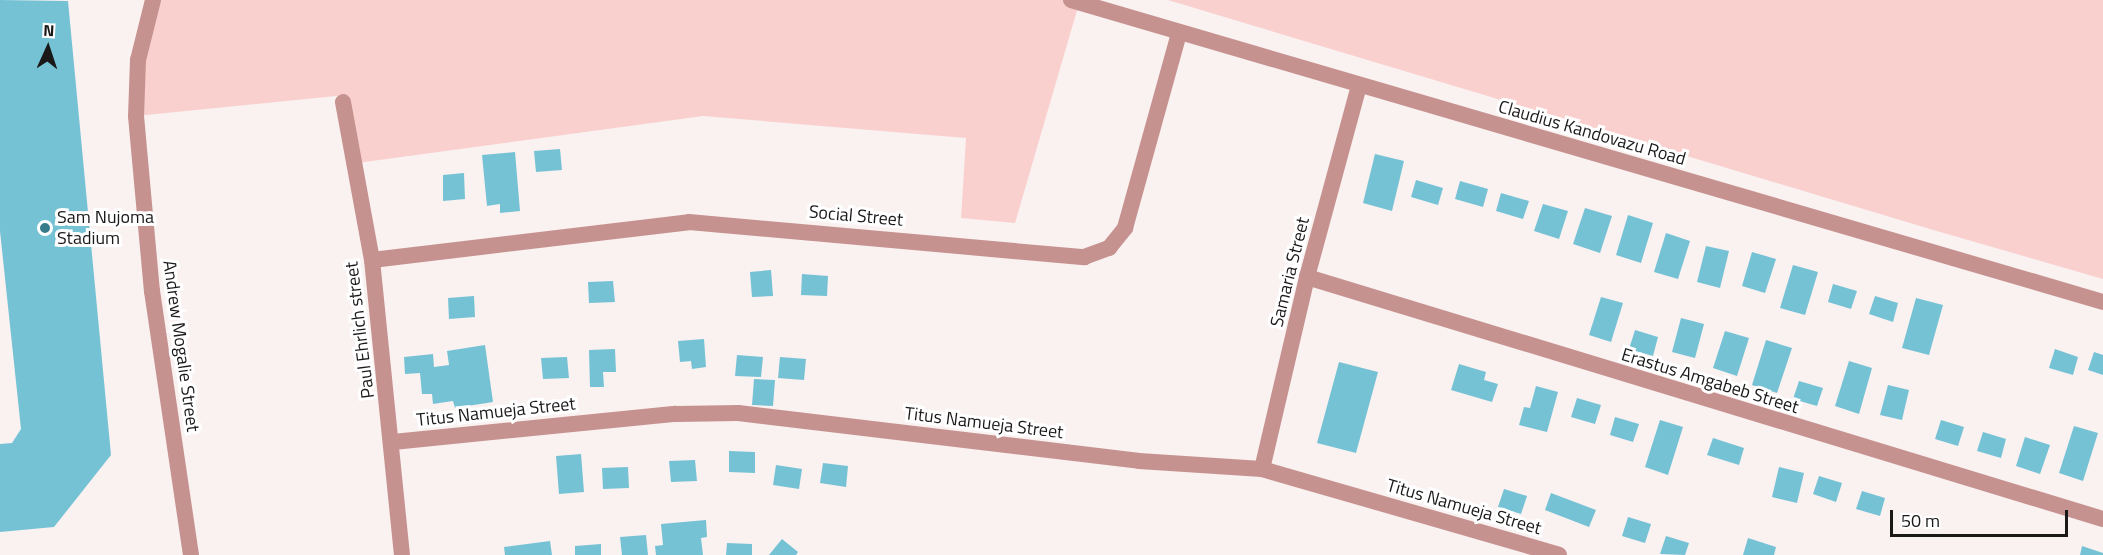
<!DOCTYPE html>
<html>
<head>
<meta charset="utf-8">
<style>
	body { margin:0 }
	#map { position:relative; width:2103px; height:555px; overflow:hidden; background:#faf1f1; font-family:"Titillium Web",sans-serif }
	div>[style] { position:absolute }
	.green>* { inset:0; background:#f9d0ce }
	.building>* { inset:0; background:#75c2d5 }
	.minor>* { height:16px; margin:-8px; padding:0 8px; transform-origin:8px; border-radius:8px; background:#c69290 }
	.tertiary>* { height:16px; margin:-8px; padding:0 8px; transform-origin:8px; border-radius:8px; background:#c69290 }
	.dots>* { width:16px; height:16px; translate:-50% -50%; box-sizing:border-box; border:3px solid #fff; border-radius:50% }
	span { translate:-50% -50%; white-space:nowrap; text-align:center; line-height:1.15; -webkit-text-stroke:6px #fff; paint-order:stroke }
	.street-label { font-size:18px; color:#1b1818 }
	.poi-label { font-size:18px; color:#1b1818 }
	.left { translate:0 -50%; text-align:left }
	.north { position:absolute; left:18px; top:18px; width:60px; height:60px; -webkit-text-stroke:4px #fff; paint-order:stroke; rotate:3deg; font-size:16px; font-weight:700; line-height:24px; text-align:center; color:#1b1818 }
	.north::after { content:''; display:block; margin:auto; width:21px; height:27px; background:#1b1818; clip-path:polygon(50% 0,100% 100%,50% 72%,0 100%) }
	.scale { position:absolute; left:1890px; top:510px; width:178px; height:27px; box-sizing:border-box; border:3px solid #1b1818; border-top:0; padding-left:8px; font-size:18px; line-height:21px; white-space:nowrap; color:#1b1818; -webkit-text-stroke:4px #fff; paint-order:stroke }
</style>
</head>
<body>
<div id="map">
	<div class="green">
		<div style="clip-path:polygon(153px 0,1080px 0,1015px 223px,961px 218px,966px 138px,703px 116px,357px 163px,346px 95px,136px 116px)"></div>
		<div style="clip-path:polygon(1168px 0,2103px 0,2103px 279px,1930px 229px)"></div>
	</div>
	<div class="building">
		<div style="clip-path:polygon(0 0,68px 1px,111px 455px,54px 527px,0 532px,0 444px,12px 443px,21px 429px,0 231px)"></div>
		<div style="clip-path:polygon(560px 149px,562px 170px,536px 172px,534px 151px)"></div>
		<div style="clip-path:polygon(515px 152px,520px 211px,500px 213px,500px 204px,487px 206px,482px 155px)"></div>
		<div style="clip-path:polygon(1375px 154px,1404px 161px,1392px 211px,1363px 203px)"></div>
		<div style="clip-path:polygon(464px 173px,465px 199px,443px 201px,443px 175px)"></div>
		<div style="clip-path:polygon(1416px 180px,1443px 188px,1438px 205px,1411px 197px)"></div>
		<div style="clip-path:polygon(1460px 181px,1488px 189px,1483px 207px,1455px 199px)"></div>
		<div style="clip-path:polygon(1501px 193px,1529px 201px,1523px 219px,1496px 211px)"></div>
		<div style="clip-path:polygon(1543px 204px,1568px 211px,1559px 239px,1534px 231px)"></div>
		<div style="clip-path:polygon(1585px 208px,1612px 216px,1600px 253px,1573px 244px)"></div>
		<div style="clip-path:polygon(1628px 215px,1653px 223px,1641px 263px,1616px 255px)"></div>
		<div style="clip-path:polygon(1666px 233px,1690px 241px,1678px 279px,1654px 272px)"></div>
		<div style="clip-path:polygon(1706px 246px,1729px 251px,1720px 288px,1697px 282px)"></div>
		<div style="clip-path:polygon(1752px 252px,1776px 259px,1765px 293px,1742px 286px)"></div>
		<div style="clip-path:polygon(1793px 265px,1818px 272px,1805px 315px,1780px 308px)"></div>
		<div style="clip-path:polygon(771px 270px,773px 296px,752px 297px,750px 272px)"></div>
		<div style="clip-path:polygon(802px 274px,828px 276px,827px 296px,801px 295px)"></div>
		<div style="clip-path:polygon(613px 281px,615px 302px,589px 303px,588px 282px)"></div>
		<div style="clip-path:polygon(1833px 284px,1857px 291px,1851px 309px,1828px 302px)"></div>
		<div style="clip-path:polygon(474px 296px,475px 317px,449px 319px,448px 298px)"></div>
		<div style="clip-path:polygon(1875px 296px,1898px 303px,1893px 322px,1869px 314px)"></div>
		<div style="clip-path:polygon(1601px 297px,1623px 303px,1611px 342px,1589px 335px)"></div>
		<div style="clip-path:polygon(1916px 298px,1943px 305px,1929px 355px,1902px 348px)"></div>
		<div style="clip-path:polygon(1681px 318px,1704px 324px,1695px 358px,1672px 352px)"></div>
		<div style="clip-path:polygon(1635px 330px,1658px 337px,1653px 356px,1629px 349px)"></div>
		<div style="clip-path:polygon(1725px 331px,1749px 338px,1737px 376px,1713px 368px)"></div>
		<div style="clip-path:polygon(704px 339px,706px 367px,692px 369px,691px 361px,680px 362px,678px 341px)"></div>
		<div style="clip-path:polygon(1766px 340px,1792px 348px,1777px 393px,1752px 385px)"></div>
		<div style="clip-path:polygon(485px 345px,493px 402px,455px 408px,453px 401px,433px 404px,432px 394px,422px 394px,420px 373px,405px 374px,404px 357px,433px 354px,434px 367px,449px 365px,447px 351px)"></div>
		<div style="clip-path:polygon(615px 349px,616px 372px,603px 372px,604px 387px,590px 387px,589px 350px)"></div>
		<div style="clip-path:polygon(2055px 349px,2078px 357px,2073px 375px,2049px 368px)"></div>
		<div style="clip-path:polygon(2094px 352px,2103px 355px,2103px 375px,2088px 370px)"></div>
		<div style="clip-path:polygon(737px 355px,763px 357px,761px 377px,735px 376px)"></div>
		<div style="clip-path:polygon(567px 357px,569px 378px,543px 379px,541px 358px)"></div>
		<div style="clip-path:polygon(780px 357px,806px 359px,804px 380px,778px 378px)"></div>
		<div style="clip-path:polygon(1849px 361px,1872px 368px,1859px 414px,1835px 406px)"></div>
		<div style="clip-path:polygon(1339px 362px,1378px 372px,1356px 453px,1317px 443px)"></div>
		<div style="clip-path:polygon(1459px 364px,1486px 372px,1484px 380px,1498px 384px,1492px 402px,1451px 390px)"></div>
		<div style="clip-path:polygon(754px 379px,775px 380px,773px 406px,752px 405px)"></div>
		<div style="clip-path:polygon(1799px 381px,1823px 388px,1817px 406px,1793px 399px)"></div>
		<div style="clip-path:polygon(1888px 385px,1909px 390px,1902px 420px,1880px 415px)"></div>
		<div style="clip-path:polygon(1536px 386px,1558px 392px,1547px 432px,1519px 425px,1524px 407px,1530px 408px)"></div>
		<div style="clip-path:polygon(1577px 398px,1601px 405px,1595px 424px,1571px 417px)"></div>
		<div style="clip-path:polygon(1615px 417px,1639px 424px,1633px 442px,1610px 435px)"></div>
		<div style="clip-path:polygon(1660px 420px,1683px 427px,1668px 475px,1645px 467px)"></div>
		<div style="clip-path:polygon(1941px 420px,1964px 427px,1958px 446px,1935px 439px)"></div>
		<div style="clip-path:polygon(2074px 426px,2098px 433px,2083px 481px,2059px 473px)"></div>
		<div style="clip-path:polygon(1983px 432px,2006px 439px,2001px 458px,1977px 451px)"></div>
		<div style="clip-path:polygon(2025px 437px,2050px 445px,2040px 474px,2016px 466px)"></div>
		<div style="clip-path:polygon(1713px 438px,1744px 448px,1739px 465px,1707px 455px)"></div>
		<div style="clip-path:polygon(729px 451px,755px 452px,755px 473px,729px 472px)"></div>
		<div style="clip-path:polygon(581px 454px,584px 492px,559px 494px,556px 456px)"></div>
		<div style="clip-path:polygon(695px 460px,697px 481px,671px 482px,669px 461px)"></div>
		<div style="clip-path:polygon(823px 463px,848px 466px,846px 487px,820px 483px)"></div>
		<div style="clip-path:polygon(776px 465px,802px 469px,799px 489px,773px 485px)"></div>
		<div style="clip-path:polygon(628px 467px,629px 488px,603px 489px,602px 468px)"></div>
		<div style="clip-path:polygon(1779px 467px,1804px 473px,1797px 503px,1772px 497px)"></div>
		<div style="clip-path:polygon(1819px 476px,1842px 483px,1836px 502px,1813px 494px)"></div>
		<div style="clip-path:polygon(1504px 489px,1527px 496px,1521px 514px,1498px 507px)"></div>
		<div style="clip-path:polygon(1862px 491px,1885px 498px,1880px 516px,1856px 509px)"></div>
		<div style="clip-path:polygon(1551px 493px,1596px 510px,1589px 527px,1545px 510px)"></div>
		<div style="clip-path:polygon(1628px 517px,1651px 524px,1645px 543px,1622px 536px)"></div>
		<div style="clip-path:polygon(706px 520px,707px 537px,701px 538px,703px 555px,656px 555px,655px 546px,663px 545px,661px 524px)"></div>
		<div style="clip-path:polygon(646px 535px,648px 555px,622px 555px,620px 537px)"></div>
		<div style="clip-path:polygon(1666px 536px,1689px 543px,1685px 555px,1660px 554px)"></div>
		<div style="clip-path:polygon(1748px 538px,1776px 547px,1774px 555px,1743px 555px)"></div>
		<div style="clip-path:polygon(782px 539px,798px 552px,796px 555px,769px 555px)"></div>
		<div style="clip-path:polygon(550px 541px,552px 555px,505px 555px,504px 547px)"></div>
		<div style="clip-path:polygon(727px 543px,752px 544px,752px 555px,726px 555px)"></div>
		<div style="clip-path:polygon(601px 544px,601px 555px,575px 555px,575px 546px)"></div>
		<div style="clip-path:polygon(2082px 546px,2103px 553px,2103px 555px,2080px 555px)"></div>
	</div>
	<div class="minor">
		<div style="left:153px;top:0;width:62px;rotate:104deg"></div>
		<div style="left:138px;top:60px;width:56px;rotate:92deg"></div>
		<div style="left:136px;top:116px;width:176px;rotate:84.8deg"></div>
		<div style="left:152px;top:291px;width:267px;rotate:81.6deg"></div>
		<div style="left:343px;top:102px;width:161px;rotate:79.6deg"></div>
		<div style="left:372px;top:260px;width:297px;rotate:84.2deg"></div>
		<div style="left:372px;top:260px;width:319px;rotate:-6.8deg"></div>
		<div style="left:689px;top:222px;width:397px;rotate:5.1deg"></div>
		<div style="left:1084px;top:257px;width:27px;rotate:-20deg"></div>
		<div style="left:1109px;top:248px;width:26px;rotate:-51deg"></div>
		<div style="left:1125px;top:228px;width:202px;rotate:-74.5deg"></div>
		<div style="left:1307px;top:277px;width:832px;rotate:16.91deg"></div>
		<div style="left:393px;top:442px;width:284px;rotate:-5.7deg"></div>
		<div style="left:676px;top:414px;width:62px;rotate:-0.9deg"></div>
		<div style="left:738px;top:413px;width:404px;rotate:6.8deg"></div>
		<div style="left:1139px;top:461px;width:123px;rotate:3.7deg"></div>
		<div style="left:1262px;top:469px;width:309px;rotate:16.1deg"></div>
		<div style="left:1262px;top:469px;width:197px;rotate:-76.8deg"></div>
		<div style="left:1307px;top:277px;width:198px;rotate:-74.8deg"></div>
	</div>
	<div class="tertiary">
		<div style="left:1071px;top:0;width:1075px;rotate:16.31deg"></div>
	</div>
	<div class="dots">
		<div style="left:45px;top:228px;background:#377b8b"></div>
	</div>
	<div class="street-label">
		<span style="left:1592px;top:133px;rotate:16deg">Claudius Kandovazu Road</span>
		<span style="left:856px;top:216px;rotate:5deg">Social Street</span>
		<span style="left:1290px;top:272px;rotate:-76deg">Samaria Street</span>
		<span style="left:360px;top:330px;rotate:-97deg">Paul Ehrlich street</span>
		<span style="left:181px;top:346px;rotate:82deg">Andrew Mogalie Street</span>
		<span style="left:1710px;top:381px;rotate:17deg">Erastus Amgabeb Street</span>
		<span style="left:496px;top:412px;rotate:-6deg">Titus Namueja Street</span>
		<span style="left:984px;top:423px;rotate:7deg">Titus Namueja Street</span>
		<span style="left:1464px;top:507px;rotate:16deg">Titus Namueja Street</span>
	</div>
	<div class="poi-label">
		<span class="left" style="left:57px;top:228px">Sam Nujoma<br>Stadium</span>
	</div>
	<div class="north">N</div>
	<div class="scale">50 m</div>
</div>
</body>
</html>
